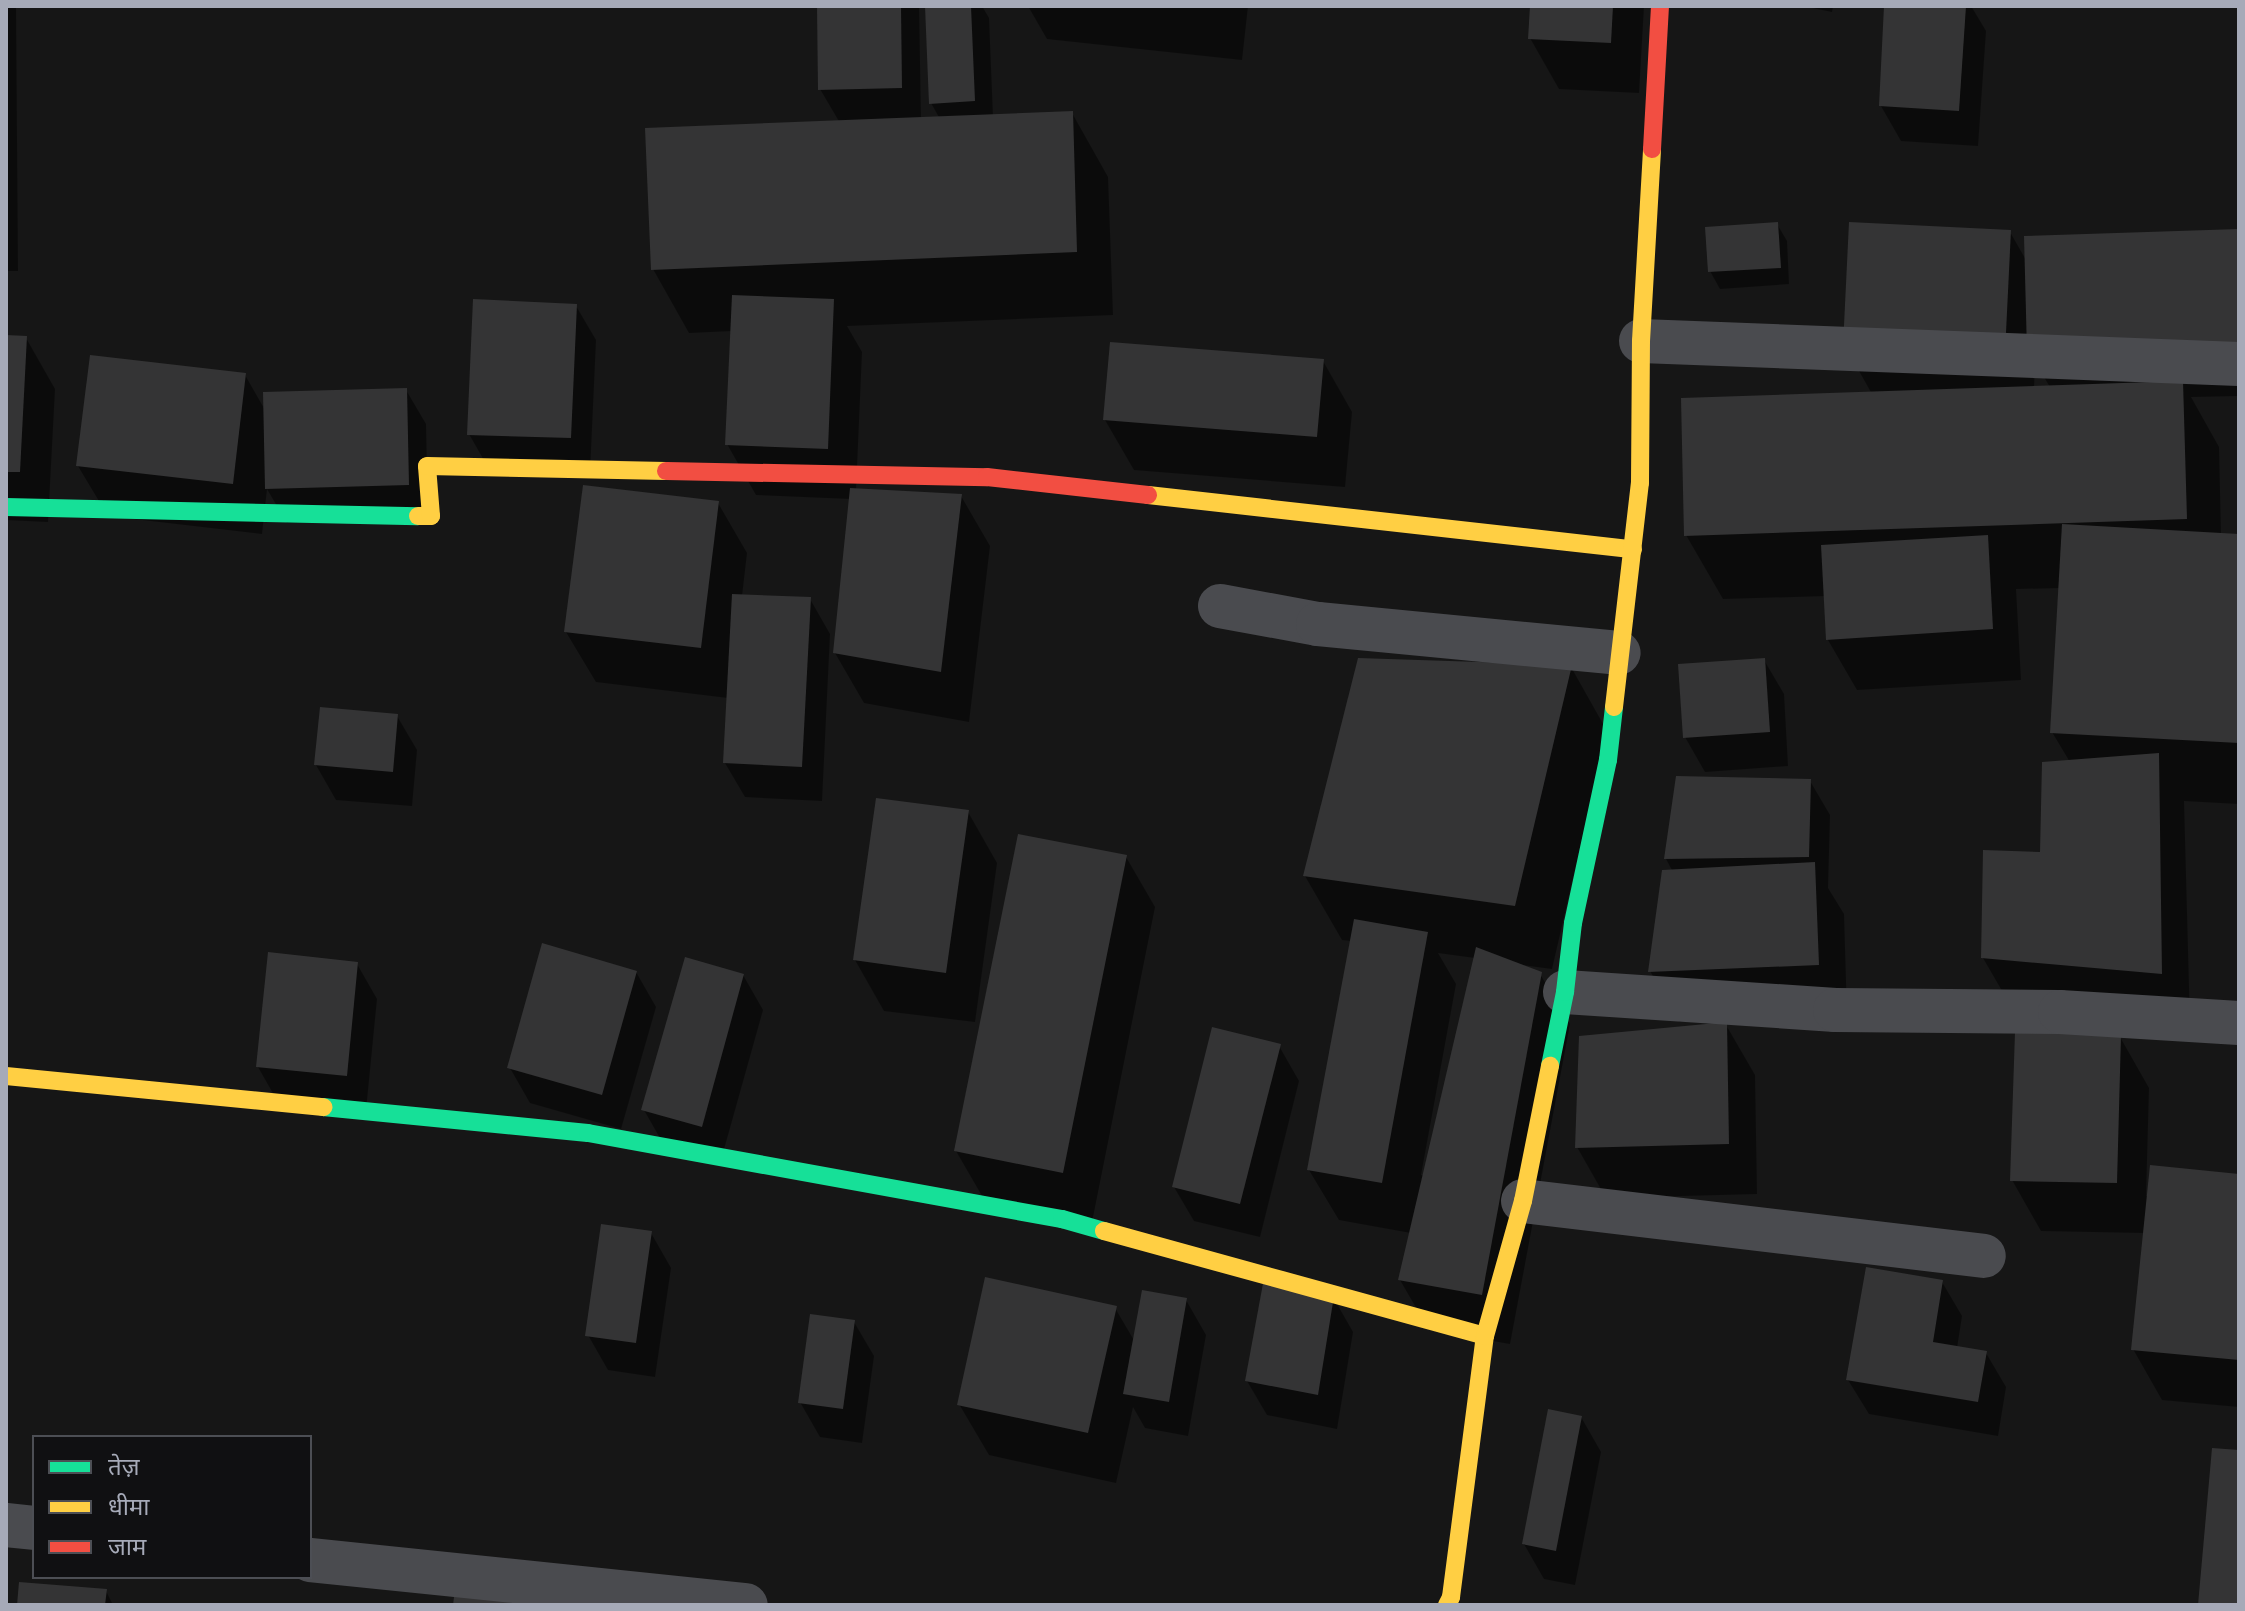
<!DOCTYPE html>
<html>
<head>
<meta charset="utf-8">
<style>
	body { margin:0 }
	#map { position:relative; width:2245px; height:1611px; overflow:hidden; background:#161616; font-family:"Archivo Narrow","Noto Sans Devanagari",sans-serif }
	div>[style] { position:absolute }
	.shadow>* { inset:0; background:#0007 }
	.building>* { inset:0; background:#343435 }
	.street>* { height:44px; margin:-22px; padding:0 22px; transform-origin:22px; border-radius:22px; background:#4a4b4f }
	.fast>* { height:18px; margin:-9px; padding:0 9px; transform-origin:9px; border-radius:9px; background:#16e098 }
	.slow>* { height:18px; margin:-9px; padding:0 9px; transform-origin:9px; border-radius:9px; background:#ffcf43 }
	.jam>* { height:18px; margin:-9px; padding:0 9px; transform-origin:9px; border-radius:9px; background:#f24e42 }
	span { translate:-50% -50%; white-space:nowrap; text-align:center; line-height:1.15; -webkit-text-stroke:7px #101012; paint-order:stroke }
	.frame { position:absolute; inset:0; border:8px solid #a6aab8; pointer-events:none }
	.legend { position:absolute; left:32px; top:1435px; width:280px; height:144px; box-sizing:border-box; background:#101012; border:2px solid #4c4e54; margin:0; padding:10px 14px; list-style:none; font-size:24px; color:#a6aab8 }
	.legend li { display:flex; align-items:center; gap:16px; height:40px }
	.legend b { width:40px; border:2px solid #4c4e54 }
</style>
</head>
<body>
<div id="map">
	<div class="shadow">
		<div style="clip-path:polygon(6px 6px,16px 6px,18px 271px,6px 271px)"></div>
		<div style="clip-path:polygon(819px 6px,919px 6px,921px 119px,940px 119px,931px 103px,927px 6px,982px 6px,989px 18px,993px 117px,1072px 113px,1108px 177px,1113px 315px,847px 326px,862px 352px,856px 490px,961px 496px,990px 546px,969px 722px,864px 703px,835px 653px,851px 499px,756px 495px,727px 444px,732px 331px,689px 333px,653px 269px,840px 123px,820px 89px)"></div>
		<div style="clip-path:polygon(1028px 6px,1248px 6px,1242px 60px,1047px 39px)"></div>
		<div style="clip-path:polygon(1532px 6px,1644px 6px,1639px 93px,1559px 89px,1530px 38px)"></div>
		<div style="clip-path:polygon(1803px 6px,1833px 6px,1832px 12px)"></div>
		<div style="clip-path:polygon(1886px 6px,1971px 6px,1986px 31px,1978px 146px,1901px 141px,1881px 106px)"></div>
		<div style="clip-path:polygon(1777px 224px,1787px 241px,1789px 284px,1720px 289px,1710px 271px)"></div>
		<div style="clip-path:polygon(evenodd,2239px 231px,2239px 396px,2191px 397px,2219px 447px,2221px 535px,2239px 536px,2239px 804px,2184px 801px,2190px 1024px,2012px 1008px,1983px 958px,2042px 854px,2070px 762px,2052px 732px,2061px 588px,2016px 589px,2021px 680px,1857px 690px,1828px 640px,1826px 596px,1723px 599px,1686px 535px,1872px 394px,1845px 346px,2010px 232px,2026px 260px,2239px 231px,2035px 362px,2050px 387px,2034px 388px,2035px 362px)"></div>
		<div style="clip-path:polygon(576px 306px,596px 340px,590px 472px,489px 469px,469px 434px)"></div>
		<div style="clip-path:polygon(6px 337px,26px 338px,55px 389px,48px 522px,6px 520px)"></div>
		<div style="clip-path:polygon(1323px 361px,1352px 412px,1345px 487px,1134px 470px,1105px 420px)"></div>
		<div style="clip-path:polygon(245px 375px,265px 410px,406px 390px,426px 424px,428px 519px,287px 523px,267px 489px,262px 534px,108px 516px,78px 466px)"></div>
		<div style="clip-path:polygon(718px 503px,747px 553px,742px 596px,810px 599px,830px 634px,822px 801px,745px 797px,725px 763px,728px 698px,596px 682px,566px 632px)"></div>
		<div style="clip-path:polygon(1764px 660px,1784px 694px,1788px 766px,1705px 772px,1685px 737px)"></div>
		<div style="clip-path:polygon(evenodd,1571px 667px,1607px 731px,1552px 969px,1523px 965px,1540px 974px,1570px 1024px,1510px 1344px,1429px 1330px,1400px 1280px,1411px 1233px,1339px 1220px,1309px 1170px,1352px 941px,1342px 940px,1305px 876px,1571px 667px,1438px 953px,1475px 958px,1424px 1176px,1421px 1175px,1456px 984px,1438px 953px)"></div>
		<div style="clip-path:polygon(397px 716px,417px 750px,412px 806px,336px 800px,316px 765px)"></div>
		<div style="clip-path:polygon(1678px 778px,1810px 781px,1830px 815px,1828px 888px,1844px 914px,1847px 1015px,1679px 1022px,1650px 971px,1673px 872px,1666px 859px)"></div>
		<div style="clip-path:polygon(968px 812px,997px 863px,975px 1022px,884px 1011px,855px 960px)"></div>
		<div style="clip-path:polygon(1126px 857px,1155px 907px,1092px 1222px,985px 1201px,956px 1151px)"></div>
		<div style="clip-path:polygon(357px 964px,377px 999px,366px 1110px,278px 1102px,258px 1067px)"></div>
		<div style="clip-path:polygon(636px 972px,656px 1007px,621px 1129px,530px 1103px,510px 1068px)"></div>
		<div style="clip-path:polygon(743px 975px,763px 1010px,721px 1160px,664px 1145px,644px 1110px)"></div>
		<div style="clip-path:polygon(1726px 1025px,1755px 1075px,1757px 1194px,1606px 1198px,1577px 1147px)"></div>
		<div style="clip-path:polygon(2120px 1037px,2149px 1088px,2146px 1196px,2239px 1176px,2239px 1407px,2162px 1400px,2133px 1349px,2145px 1233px,2041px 1231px,2012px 1180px)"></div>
		<div style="clip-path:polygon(1279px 1046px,1299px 1081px,1260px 1237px,1194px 1221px,1174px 1187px)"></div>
		<div style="clip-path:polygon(651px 1233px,671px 1268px,655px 1377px,608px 1370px,588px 1335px)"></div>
		<div style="clip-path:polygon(1942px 1282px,1962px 1316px,1957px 1348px,1986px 1353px,2006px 1387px,1998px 1436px,1869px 1414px,1848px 1380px)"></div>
		<div style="clip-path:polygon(1333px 1297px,1353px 1332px,1337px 1429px,1267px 1415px,1247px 1381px)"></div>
		<div style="clip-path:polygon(1186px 1300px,1206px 1335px,1188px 1436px,1145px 1428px,1133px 1407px,1116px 1483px,989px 1455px,959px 1404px,1115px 1308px,1135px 1342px)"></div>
		<div style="clip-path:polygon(854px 1322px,874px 1356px,862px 1443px,820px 1437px,800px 1402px)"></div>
		<div style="clip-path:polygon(1581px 1417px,1601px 1452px,1575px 1585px,1544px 1579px,1524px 1544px)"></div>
		<div style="clip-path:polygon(106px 1591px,113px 1605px,19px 1605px)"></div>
	</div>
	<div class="building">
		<div style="clip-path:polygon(817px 6px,901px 6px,902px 88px,818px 90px)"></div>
		<div style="clip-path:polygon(925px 6px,971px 6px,975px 101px,929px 104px)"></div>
		<div style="clip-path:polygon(1530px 6px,1613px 6px,1611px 43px,1528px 39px)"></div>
		<div style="clip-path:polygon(1884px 6px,1966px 6px,1959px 111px,1879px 106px)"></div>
		<div style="clip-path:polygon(1073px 111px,1077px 252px,651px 270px,645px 128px)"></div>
		<div style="clip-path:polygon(1778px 222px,1781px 268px,1708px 272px,1705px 227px)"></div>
		<div style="clip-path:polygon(1849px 222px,2011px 230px,2005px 353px,1843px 346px)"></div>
		<div style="clip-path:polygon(2239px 229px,2239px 345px,2027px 352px,2024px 236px)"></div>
		<div style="clip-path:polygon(732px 295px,834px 299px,828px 449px,725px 445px)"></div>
		<div style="clip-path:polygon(473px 299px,577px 304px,571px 438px,467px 435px)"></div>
		<div style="clip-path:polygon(6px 335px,27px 336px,20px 472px,6px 472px)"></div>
		<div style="clip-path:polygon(1110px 342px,1324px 359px,1317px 437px,1103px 420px)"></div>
		<div style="clip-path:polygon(90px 355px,246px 373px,233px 484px,76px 466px)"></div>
		<div style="clip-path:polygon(2183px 381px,2187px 519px,1684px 536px,1681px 398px)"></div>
		<div style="clip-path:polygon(407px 388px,409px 485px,265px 489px,263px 392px)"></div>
		<div style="clip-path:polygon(583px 485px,719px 501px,701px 648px,564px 632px)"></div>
		<div style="clip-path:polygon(850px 488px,962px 494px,941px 672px,833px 653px)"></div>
		<div style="clip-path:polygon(2062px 524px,2239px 534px,2239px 743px,2050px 733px)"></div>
		<div style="clip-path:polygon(1988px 535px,1993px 629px,1826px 640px,1821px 545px)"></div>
		<div style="clip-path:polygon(732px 594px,811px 597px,802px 767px,723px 763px)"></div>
		<div style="clip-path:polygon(1358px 658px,1572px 665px,1515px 906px,1303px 876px)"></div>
		<div style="clip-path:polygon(1765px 658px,1770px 732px,1683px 738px,1678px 664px)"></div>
		<div style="clip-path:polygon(320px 707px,398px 714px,393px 772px,314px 765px)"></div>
		<div style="clip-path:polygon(2159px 753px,2162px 974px,1981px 958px,1983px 850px,2040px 852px,2042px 762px)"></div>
		<div style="clip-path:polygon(1676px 776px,1811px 779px,1809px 857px,1664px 859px)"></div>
		<div style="clip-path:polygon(876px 798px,969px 810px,946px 973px,853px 960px)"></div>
		<div style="clip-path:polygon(1018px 834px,1127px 855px,1063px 1173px,954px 1151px)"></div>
		<div style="clip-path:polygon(1815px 862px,1819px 965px,1648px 972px,1662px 870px)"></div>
		<div style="clip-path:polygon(1354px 919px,1428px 932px,1382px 1183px,1307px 1170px)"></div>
		<div style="clip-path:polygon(542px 943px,637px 971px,602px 1095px,507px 1068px)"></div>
		<div style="clip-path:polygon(1476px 947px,1542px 972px,1482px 1295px,1398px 1280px)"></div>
		<div style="clip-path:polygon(268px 952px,358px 962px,347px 1076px,256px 1067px)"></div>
		<div style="clip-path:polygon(685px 957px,744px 974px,702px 1127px,641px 1110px)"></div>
		<div style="clip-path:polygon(1727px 1022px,1729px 1144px,1575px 1148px,1579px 1036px)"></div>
		<div style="clip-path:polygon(1212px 1027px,1281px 1044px,1240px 1204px,1172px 1187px)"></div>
		<div style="clip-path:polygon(2015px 1032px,2121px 1035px,2117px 1183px,2010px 1181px)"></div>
		<div style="clip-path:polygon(2150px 1165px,2239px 1174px,2239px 1360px,2131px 1350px)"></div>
		<div style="clip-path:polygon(601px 1224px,652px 1231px,636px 1343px,585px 1336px)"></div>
		<div style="clip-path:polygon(1866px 1267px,1943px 1280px,1933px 1342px,1987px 1351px,1978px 1402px,1846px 1380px)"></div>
		<div style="clip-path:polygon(985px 1277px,1117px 1306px,1088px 1433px,957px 1405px)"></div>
		<div style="clip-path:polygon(1264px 1278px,1334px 1296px,1318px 1395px,1245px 1381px)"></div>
		<div style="clip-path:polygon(1142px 1290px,1187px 1298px,1169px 1402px,1123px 1394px)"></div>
		<div style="clip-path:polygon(810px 1314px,855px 1320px,843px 1409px,798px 1403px)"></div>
		<div style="clip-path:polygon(1548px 1409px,1582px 1416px,1556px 1551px,1522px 1544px)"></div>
		<div style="clip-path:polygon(2212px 1448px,2239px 1450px,2239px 1605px,2198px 1605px)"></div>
		<div style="clip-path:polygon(19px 1582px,107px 1589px,105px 1605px,17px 1605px)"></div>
		<div style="clip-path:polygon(455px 1589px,560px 1605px,453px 1605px)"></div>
	</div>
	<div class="street">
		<div style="left:1641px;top:341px;width:598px;rotate:2.2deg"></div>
		<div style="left:1220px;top:606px;width:100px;rotate:10.4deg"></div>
		<div style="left:1318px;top:624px;width:302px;rotate:5.5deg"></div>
		<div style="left:1565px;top:992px;width:271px;rotate:3.8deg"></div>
		<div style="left:1835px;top:1010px;width:225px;rotate:0.5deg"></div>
		<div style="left:2060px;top:1012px;width:179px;rotate:3.5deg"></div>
		<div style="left:1523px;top:1201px;width:464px;rotate:6.8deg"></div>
		<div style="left:6px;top:1525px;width:28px;rotate:6deg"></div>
		<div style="left:310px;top:1560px;width:438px;rotate:5.9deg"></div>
	</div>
	<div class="fast">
		<div style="left:6px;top:507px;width:412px;rotate:1.3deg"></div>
		<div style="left:1550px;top:1066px;width:76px;rotate:-78.5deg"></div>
		<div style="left:1565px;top:992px;width:69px;rotate:-83.4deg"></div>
		<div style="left:1573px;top:923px;width:167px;rotate:-77.9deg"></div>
		<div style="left:1608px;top:760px;width:53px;rotate:-83.5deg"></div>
		<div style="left:323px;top:1107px;width:266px;rotate:5.6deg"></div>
		<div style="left:588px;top:1133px;width:482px;rotate:10.3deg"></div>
		<div style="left:1062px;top:1219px;width:44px;rotate:15.9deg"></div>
	</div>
	<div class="slow">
		<div style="left:1148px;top:495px;width:488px;rotate:6.4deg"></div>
		<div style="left:418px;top:516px;width:13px"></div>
		<div style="left:431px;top:516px;width:50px;rotate:-94.6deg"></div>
		<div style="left:427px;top:466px;width:239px;rotate:1.2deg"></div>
		<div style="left:1614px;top:707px;width:226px;rotate:-83.4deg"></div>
		<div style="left:1640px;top:483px;width:142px;rotate:-89.6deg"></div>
		<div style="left:1641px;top:341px;width:192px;rotate:-86.7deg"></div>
		<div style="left:6px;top:1076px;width:319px;rotate:5.6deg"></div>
		<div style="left:1104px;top:1231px;width:395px;rotate:15.4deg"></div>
		<div style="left:1447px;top:1605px;width:9px;rotate:-63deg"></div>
		<div style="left:1451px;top:1597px;width:263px;rotate:-82.6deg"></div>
		<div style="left:1485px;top:1336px;width:140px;rotate:-74.3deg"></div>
		<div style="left:1523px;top:1201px;width:138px;rotate:-78.7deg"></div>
	</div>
	<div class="jam">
		<div style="left:1652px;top:149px;width:143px;rotate:-86.8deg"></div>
		<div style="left:666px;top:471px;width:321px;rotate:1.1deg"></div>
		<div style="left:987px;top:477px;width:162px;rotate:6.4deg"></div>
	</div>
	<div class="frame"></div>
	<ul class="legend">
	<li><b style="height:10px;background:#16e098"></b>तेज़</li>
	<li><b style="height:10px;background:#ffcf43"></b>धीमा</li>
	<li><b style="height:10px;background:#f24e42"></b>जाम</li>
	</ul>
</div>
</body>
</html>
